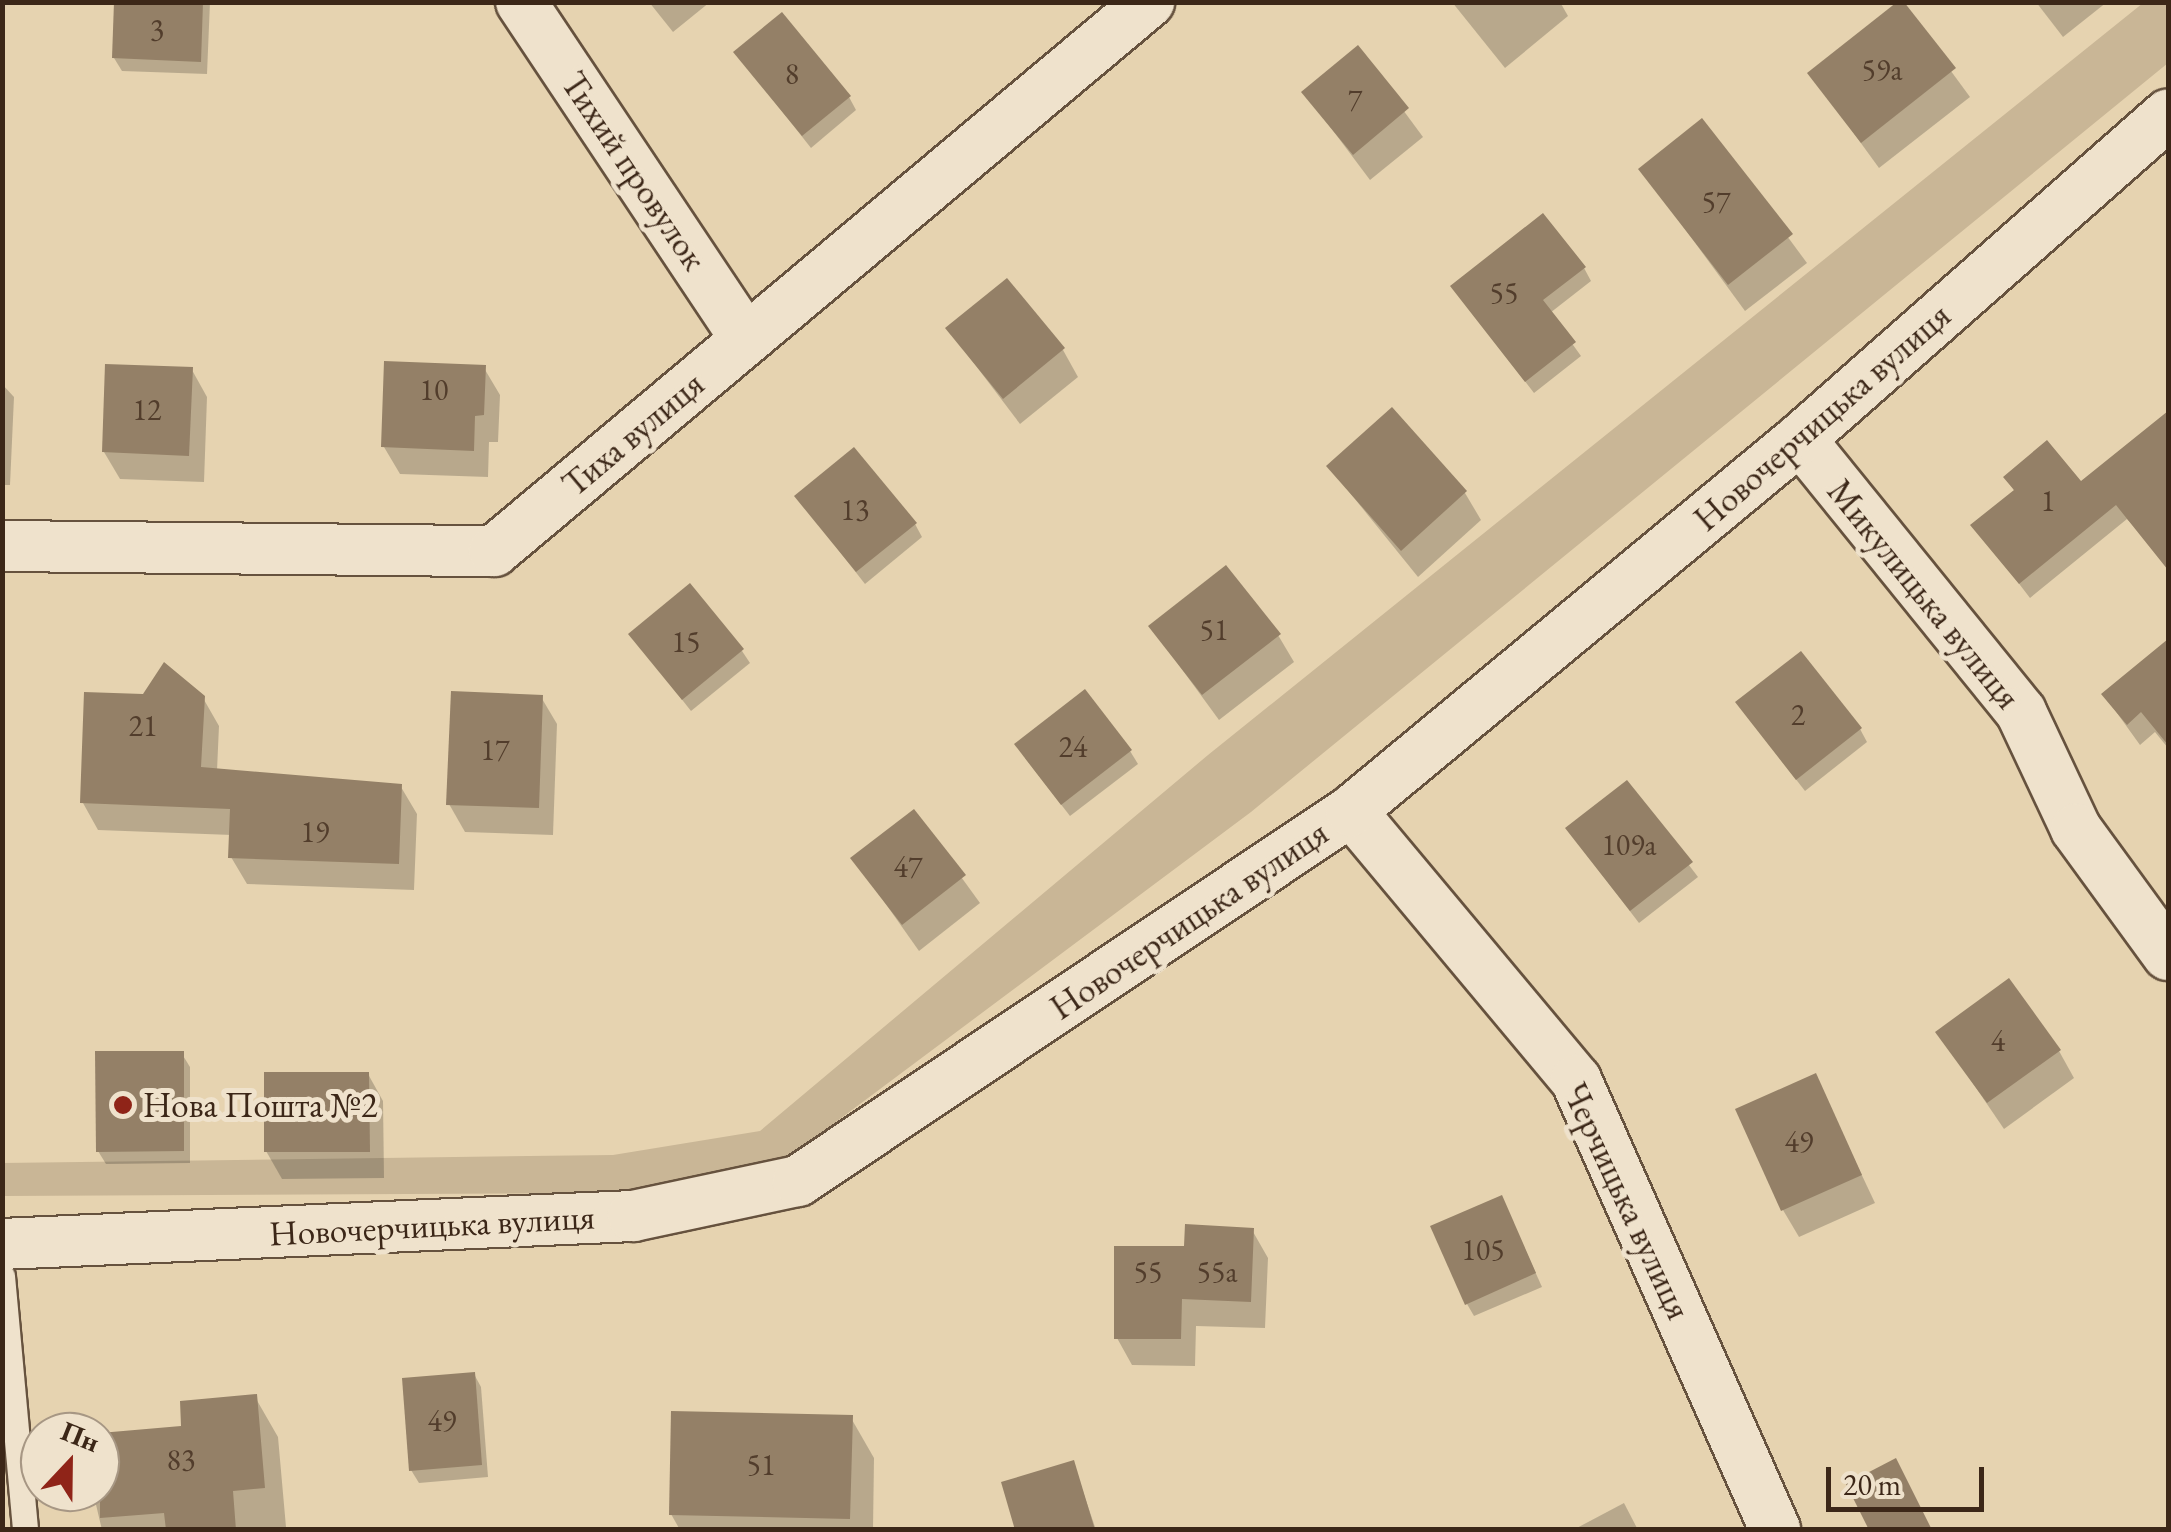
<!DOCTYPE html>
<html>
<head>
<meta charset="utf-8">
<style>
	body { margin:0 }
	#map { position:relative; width:2171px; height:1532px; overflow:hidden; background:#e6d3b0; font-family:"EB Garamond",serif }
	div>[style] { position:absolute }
	.green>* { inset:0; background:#c9b696 }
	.shadow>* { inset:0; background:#0003 }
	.building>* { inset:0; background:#948067 }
	.roads { filter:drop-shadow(2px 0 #66523e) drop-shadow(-2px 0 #66523e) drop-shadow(0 2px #66523e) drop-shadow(0 -2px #66523e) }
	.service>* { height:25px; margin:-12.5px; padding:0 12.5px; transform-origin:12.5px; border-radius:12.5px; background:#efe2cc }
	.minor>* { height:50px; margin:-25px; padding:0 25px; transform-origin:25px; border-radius:25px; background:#efe2cc }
	.dots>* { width:28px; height:28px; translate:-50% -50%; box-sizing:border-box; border:5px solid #efe2cc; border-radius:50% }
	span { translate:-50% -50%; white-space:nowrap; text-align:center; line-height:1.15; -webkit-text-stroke:10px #efe2cc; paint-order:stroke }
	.number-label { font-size:30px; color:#523d2c }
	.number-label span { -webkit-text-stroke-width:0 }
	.street-label { font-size:35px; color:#3c2718 }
	.poi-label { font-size:35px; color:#3c2718 }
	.left { translate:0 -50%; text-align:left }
	.frame { position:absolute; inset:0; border:5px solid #3c2718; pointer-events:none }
	.north { position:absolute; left:20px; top:1412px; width:100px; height:100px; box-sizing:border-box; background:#efe2cc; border:2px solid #a79784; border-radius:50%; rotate:22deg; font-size:28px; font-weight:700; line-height:40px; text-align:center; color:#3c2718 }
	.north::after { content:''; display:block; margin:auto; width:35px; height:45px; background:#8f2418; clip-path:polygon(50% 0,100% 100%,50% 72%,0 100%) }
	.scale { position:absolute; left:1826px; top:1467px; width:158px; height:45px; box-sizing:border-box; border:5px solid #3c2718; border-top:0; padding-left:12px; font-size:30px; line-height:35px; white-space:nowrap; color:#3c2718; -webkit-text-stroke:8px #efe2cc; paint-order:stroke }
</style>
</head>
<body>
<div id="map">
	<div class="green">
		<div style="clip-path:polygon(2143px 3px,2168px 3px,2168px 63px,1251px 812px,789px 1157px,620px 1193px,3px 1196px,2px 1163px,613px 1155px,760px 1131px,1208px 755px)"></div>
	</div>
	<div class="shadow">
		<div style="clip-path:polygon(116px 2px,210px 2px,207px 74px,122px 71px,114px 58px)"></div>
		<div style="clip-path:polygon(649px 2px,710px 2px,673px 32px)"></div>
		<div style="clip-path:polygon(1452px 2px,1560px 2px,1568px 16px,1505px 68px)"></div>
		<div style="clip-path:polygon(2036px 2px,2107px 2px,2063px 37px)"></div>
		<div style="clip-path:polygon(1901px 3px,1970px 97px,1879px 168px,1810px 73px)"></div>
		<div style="clip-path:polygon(1358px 49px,1423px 137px,1370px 180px,1304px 92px)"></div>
		<div style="clip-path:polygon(736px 53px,849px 97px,856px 110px,811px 148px)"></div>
		<div style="clip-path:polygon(1702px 121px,1807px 263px,1745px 311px,1641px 169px)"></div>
		<div style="clip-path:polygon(1584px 268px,1591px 281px,1550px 313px,1581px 356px,1534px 393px,1461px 299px)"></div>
		<div style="clip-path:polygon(948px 329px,1063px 350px,1078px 377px,1020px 424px)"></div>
		<div style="clip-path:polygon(484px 368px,500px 395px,498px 442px,489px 442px,488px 477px,400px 474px,384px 447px)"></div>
		<div style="clip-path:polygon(192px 370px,207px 397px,204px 482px,120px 479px,104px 452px)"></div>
		<div style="clip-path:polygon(2px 384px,14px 397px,10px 485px,2px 485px)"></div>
		<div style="clip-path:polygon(1392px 411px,1465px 493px,1481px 520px,1418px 577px,1329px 467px)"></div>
		<div style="clip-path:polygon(2168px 414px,2168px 563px,2127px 519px,2030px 598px,1974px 525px,2015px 492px,2006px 477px,2080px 485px)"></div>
		<div style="clip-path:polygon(797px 497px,915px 524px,922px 537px,865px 584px)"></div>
		<div style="clip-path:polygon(1151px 627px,1278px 635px,1294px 662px,1219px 720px)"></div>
		<div style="clip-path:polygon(631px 635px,742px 651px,750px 663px,691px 711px)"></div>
		<div style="clip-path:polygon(2168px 642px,2168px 748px,2155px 732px,2140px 745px,2104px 695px)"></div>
		<div style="clip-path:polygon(541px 697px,557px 724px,553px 835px,465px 832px,449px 804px)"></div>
		<div style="clip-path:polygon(203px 698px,219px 726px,217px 771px,401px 787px,417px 814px,414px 890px,247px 884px,231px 857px,232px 835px,98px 830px,83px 803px)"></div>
		<div style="clip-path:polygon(1746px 715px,1860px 729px,1867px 742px,1805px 791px)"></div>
		<div style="clip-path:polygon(1130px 751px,1138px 764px,1070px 816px,1025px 758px)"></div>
		<div style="clip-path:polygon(1627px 783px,1698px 877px,1639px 923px,1576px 841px)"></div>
		<div style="clip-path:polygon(914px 812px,980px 903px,919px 951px,854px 859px)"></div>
		<div style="clip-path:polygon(1938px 1032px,2059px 1051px,2074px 1078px,2004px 1129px)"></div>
		<div style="clip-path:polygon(182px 1054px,190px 1067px,190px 1163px,106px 1164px,98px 1151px)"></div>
		<div style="clip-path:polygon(368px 1074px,383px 1101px,384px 1178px,282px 1179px,266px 1151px)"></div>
		<div style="clip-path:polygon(1815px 1076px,1875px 1203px,1799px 1237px,1783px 1210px)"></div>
		<div style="clip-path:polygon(1508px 1211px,1542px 1287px,1474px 1316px,1467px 1304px)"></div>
		<div style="clip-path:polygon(1252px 1230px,1268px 1258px,1265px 1328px,1196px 1326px,1195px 1366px,1132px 1365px,1117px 1338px,1186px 1248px)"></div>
		<div style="clip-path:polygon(474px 1374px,481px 1387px,488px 1477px,419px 1483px,411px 1470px)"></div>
		<div style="clip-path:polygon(255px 1397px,278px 1437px,286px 1527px,102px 1530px,93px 1492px,100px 1492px,100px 1435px,184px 1428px)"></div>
		<div style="clip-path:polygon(851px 1418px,874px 1458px,873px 1530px,680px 1530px,671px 1514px)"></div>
		<div style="clip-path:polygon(1073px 1462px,1096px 1530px,1018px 1530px)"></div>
		<div style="clip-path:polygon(1624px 1503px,1638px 1530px,1573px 1530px)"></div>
	</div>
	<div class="building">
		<div style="clip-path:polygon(114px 2px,203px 2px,201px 62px,112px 58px)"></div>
		<div style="clip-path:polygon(1897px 2px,1904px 2px,1956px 68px,1861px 143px,1807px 73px)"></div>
		<div style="clip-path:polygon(782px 12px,851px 96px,802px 136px,733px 52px)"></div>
		<div style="clip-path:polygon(1358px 45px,1409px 108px,1353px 155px,1301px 92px)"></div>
		<div style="clip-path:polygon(1702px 118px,1793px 234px,1728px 285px,1638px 169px)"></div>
		<div style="clip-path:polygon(1543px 213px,1586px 267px,1543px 300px,1576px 342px,1525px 382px,1450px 286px)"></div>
		<div style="clip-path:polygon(1007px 278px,1065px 348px,1003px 399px,945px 328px)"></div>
		<div style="clip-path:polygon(384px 361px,486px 365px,484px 415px,475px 416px,474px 451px,381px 447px)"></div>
		<div style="clip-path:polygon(105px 364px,193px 367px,189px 456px,102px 452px)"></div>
		<div style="clip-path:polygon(1392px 407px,1467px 491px,1401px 551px,1326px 466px)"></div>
		<div style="clip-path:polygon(2168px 411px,2168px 570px,2116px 505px,2019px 584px,1970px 525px,2014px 490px,2003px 477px,2047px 440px,2081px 481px)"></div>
		<div style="clip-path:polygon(854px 447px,917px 523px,856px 572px,794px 496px)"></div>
		<div style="clip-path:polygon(1226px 565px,1281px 634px,1202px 695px,1148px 626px)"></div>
		<div style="clip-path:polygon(690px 583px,744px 649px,682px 700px,628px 634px)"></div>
		<div style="clip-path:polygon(2168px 639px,2168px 745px,2141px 712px,2127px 725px,2101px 694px)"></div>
		<div style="clip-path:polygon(1801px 651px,1862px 728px,1796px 780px,1735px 702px)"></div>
		<div style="clip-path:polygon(164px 662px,205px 696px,201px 767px,402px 784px,399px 864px,228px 858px,230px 809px,80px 803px,84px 692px,143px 694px)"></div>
		<div style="clip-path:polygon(1085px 689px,1132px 750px,1061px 805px,1014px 744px)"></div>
		<div style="clip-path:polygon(451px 691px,543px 695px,539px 808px,446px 805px)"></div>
		<div style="clip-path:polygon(1627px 780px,1693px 862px,1630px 911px,1565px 828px)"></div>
		<div style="clip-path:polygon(914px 809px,966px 875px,902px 925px,850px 858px)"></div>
		<div style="clip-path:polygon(2009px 978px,2061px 1050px,1987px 1103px,1935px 1032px)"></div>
		<div style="clip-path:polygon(95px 1051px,184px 1051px,184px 1151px,96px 1152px)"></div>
		<div style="clip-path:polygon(264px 1072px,369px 1072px,370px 1152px,264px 1152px)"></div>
		<div style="clip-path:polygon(1816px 1073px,1862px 1175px,1781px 1211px,1735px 1109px)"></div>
		<div style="clip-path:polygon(1502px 1195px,1536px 1273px,1465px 1305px,1430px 1226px)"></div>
		<div style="clip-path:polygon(1185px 1224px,1254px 1228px,1251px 1302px,1182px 1299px,1181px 1339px,1114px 1339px,1114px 1246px,1184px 1246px)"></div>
		<div style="clip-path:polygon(475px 1372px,482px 1465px,409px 1471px,402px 1378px)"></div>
		<div style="clip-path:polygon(257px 1394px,265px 1488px,233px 1491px,236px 1530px,166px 1530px,164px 1513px,100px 1518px,100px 1433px,181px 1426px,180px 1401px)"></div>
		<div style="clip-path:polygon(671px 1411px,853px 1415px,850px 1519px,669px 1515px)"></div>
		<div style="clip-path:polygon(1896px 1458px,1932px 1530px,1869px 1530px,1846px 1484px)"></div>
		<div style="clip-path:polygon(1074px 1460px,1095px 1530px,1015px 1530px,1001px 1482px)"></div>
	</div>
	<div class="roads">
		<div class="service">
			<div style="left:2px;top:1276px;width:255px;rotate:84.8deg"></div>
		</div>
		<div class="minor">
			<div style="left:521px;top:2px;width:405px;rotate:56.3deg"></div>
			<div style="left:1800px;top:439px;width:351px;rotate:51deg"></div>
			<div style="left:2021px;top:712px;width:129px;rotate:64.8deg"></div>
			<div style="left:2076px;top:829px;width:156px;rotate:53.9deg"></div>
			<div style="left:2px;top:546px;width:492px;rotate:0.6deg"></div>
			<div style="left:494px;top:551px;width:855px;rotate:-39.97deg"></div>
			<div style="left:1351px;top:811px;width:351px;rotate:50.1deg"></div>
			<div style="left:1576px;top:1080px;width:492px;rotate:66.1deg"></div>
			<div style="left:2px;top:1244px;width:632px;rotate:-2.54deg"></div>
			<div style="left:633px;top:1216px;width:169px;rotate:-12deg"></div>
			<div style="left:798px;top:1181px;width:665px;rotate:-33.79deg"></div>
			<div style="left:1351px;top:811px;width:583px;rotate:-39.64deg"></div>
			<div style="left:1800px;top:439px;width:491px;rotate:-41.4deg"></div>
		</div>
	</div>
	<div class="dots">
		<div style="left:123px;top:1105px;background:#8f2418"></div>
	</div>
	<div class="number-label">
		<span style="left:157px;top:30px">3</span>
		<span style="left:1882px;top:70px">59а</span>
		<span style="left:792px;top:74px">8</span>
		<span style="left:1355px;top:100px">7</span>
		<span style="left:1716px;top:202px">57</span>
		<span style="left:1504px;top:293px">55</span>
		<span style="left:434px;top:390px">10</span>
		<span style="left:147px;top:410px">12</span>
		<span style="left:2048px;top:501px">1</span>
		<span style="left:855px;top:510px">13</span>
		<span style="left:1214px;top:630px">51</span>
		<span style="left:686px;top:642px">15</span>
		<span style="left:1798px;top:715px">2</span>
		<span style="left:143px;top:726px">21</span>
		<span style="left:1073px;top:747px">24</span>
		<span style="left:495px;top:750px">17</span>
		<span style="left:315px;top:832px">19</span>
		<span style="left:1629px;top:845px">109а</span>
		<span style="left:908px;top:867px">47</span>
		<span style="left:1998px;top:1041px">4</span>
		<span style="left:1799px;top:1142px">49</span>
		<span style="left:1483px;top:1250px">105</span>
		<span style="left:1148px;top:1272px">55</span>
		<span style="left:1217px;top:1272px">55а</span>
		<span style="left:442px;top:1421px">49</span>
		<span style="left:181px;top:1460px">83</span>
		<span style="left:761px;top:1465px">51</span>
	</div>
	<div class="street-label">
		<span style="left:634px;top:171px;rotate:56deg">Тихий провулок</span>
		<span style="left:1822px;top:417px;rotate:-41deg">Новочерчицька вулиця</span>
		<span style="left:633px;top:434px;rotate:-40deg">Тиха вулиця</span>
		<span style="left:1924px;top:594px;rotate:51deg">Микулицька вулиця</span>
		<span style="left:1189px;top:920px;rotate:-34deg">Новочерчицька вулиця</span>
		<span style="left:1627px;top:1201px;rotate:65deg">Черчицька вулиця</span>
		<span style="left:432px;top:1225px;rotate:-3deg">Новочерчицька вулиця</span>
	</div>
	<div class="poi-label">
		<span class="left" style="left:143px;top:1105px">Нова Пошта №2</span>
	</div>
	<div class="frame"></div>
	<div class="north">Пн</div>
	<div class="scale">20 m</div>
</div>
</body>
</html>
